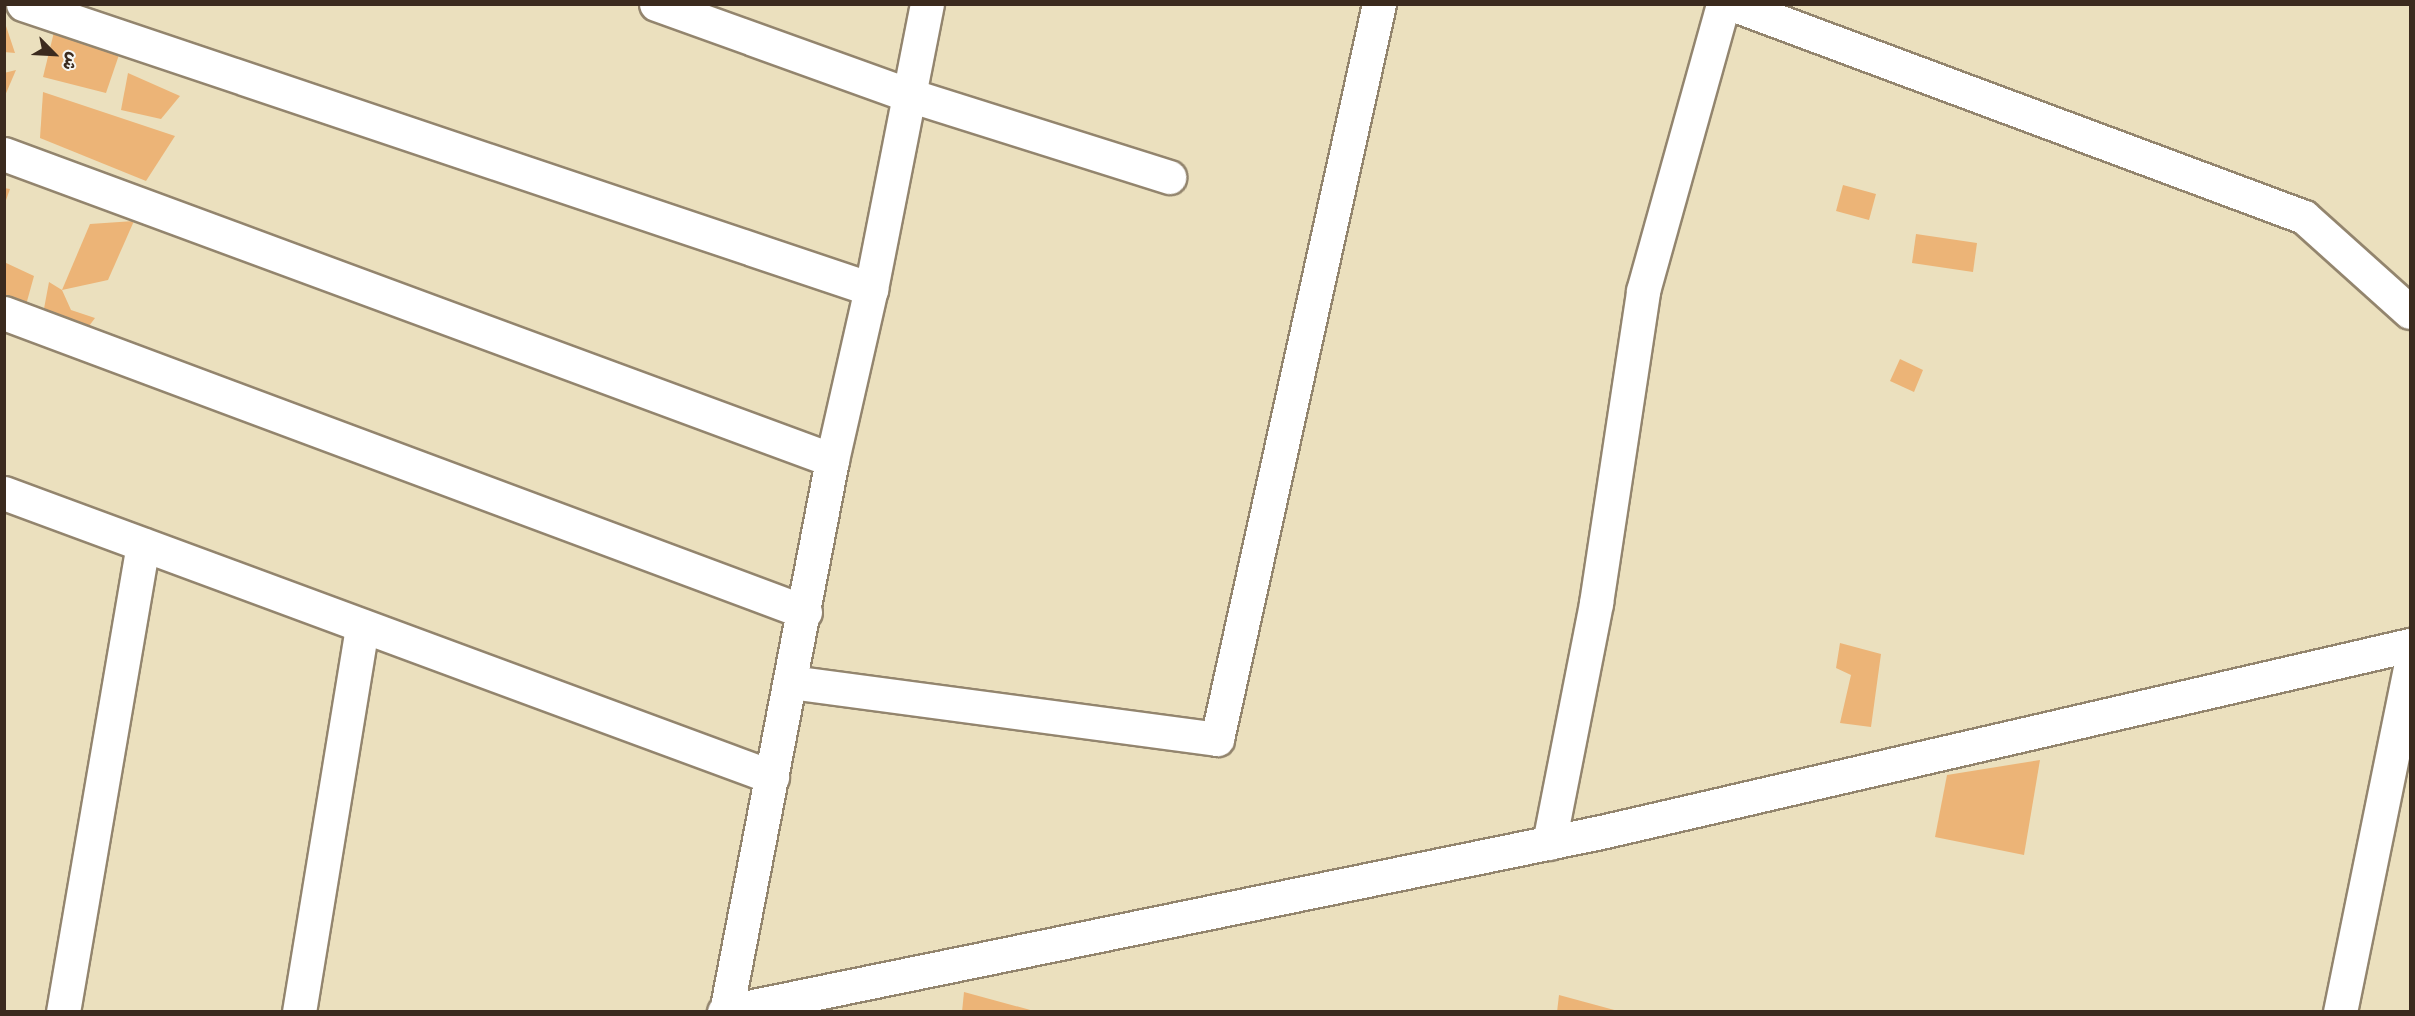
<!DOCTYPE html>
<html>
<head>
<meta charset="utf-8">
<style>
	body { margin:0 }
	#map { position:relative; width:2415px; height:1016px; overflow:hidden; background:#ebe0be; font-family:Sriracha,"Playpen Sans Arabic",sans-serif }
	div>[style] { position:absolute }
	.building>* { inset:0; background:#ecb477 }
	.roads { filter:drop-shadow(2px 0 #93856e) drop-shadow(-2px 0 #93856e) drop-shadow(0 2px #93856e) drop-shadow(0 -2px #93856e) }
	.minor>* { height:33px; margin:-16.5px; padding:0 16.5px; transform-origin:16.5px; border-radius:16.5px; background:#fff }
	span { translate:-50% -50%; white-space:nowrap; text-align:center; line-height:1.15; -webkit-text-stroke:5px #f6f6f2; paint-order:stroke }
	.frame { position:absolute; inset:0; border:6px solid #3b2a1e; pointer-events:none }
	.north { position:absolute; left:24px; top:24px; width:60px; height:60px; -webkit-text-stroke:4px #f6f6f2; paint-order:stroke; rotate:114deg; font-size:16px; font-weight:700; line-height:24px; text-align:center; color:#3b2a1e }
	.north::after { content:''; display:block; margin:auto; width:21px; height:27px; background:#3b2a1e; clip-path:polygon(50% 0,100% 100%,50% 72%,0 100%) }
</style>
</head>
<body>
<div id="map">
	<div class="building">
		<div style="clip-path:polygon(4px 23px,5px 23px,15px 53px,4px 52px)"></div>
		<div style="clip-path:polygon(54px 32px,121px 49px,106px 93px,43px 77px)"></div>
		<div style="clip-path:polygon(16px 70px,4px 98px,4px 73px)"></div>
		<div style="clip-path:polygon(128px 73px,180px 96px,161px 119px,121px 110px)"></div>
		<div style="clip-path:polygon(43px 92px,175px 136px,146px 181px,40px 138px)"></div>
		<div style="clip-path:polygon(1843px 185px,1876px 194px,1869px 220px,1836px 211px)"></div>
		<div style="clip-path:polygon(4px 188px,10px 189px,5px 203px,4px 203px)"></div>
		<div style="clip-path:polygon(134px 221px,108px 280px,62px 290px,90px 224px)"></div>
		<div style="clip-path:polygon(1916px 234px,1977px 243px,1973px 272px,1912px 263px)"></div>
		<div style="clip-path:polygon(4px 262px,34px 276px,26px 305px,4px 299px)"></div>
		<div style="clip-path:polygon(49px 282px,62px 290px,71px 310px,95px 318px,86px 330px,43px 314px)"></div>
		<div style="clip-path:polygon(1900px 359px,1923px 370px,1914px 392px,1890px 381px)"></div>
		<div style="clip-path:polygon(1840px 643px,1881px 654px,1871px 727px,1840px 723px,1851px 675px,1836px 668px)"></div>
		<div style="clip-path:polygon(2040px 760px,2024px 855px,1935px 837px,1947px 775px)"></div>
		<div style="clip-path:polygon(964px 992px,1034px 1011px,1034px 1012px,962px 1012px)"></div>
		<div style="clip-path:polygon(1559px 995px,1618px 1011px,1618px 1012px,1557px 1012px)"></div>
	</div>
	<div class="roads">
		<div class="minor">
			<div style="left:23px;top:4px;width:895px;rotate:18.58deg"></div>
			<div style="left:656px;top:4px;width:269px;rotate:19.8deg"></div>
			<div style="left:909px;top:95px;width:273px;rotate:17.5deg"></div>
			<div style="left:1732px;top:4px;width:610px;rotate:20.42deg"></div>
			<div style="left:2304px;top:217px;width:142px;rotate:41.9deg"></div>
			<div style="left:4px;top:154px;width:883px;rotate:20.28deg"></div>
			<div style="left:4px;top:313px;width:855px;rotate:20.47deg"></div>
			<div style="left:4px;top:493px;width:819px;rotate:20.29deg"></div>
			<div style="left:791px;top:682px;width:430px;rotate:7.6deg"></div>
			<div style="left:1217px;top:739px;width:753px;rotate:-77.57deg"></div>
			<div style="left:1549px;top:843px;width:245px;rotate:-78.9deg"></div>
			<div style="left:1596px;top:603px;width:316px;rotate:-81.4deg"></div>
			<div style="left:1643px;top:291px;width:298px;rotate:-74.4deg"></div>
			<div style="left:63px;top:1012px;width:474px;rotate:-80.3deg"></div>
			<div style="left:299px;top:1012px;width:391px;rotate:-80.7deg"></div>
			<div style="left:724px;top:1012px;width:895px;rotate:-11.6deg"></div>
			<div style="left:1601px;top:832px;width:830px;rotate:-13.02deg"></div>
			<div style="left:726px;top:1012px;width:562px;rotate:-79.13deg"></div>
			<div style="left:832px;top:460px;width:175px;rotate:-77.2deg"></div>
			<div style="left:871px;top:289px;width:290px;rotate:-78.9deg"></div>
			<div style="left:2340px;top:1012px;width:350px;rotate:-78.5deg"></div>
		</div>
	</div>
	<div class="frame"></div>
	<div class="north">ش</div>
</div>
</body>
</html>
